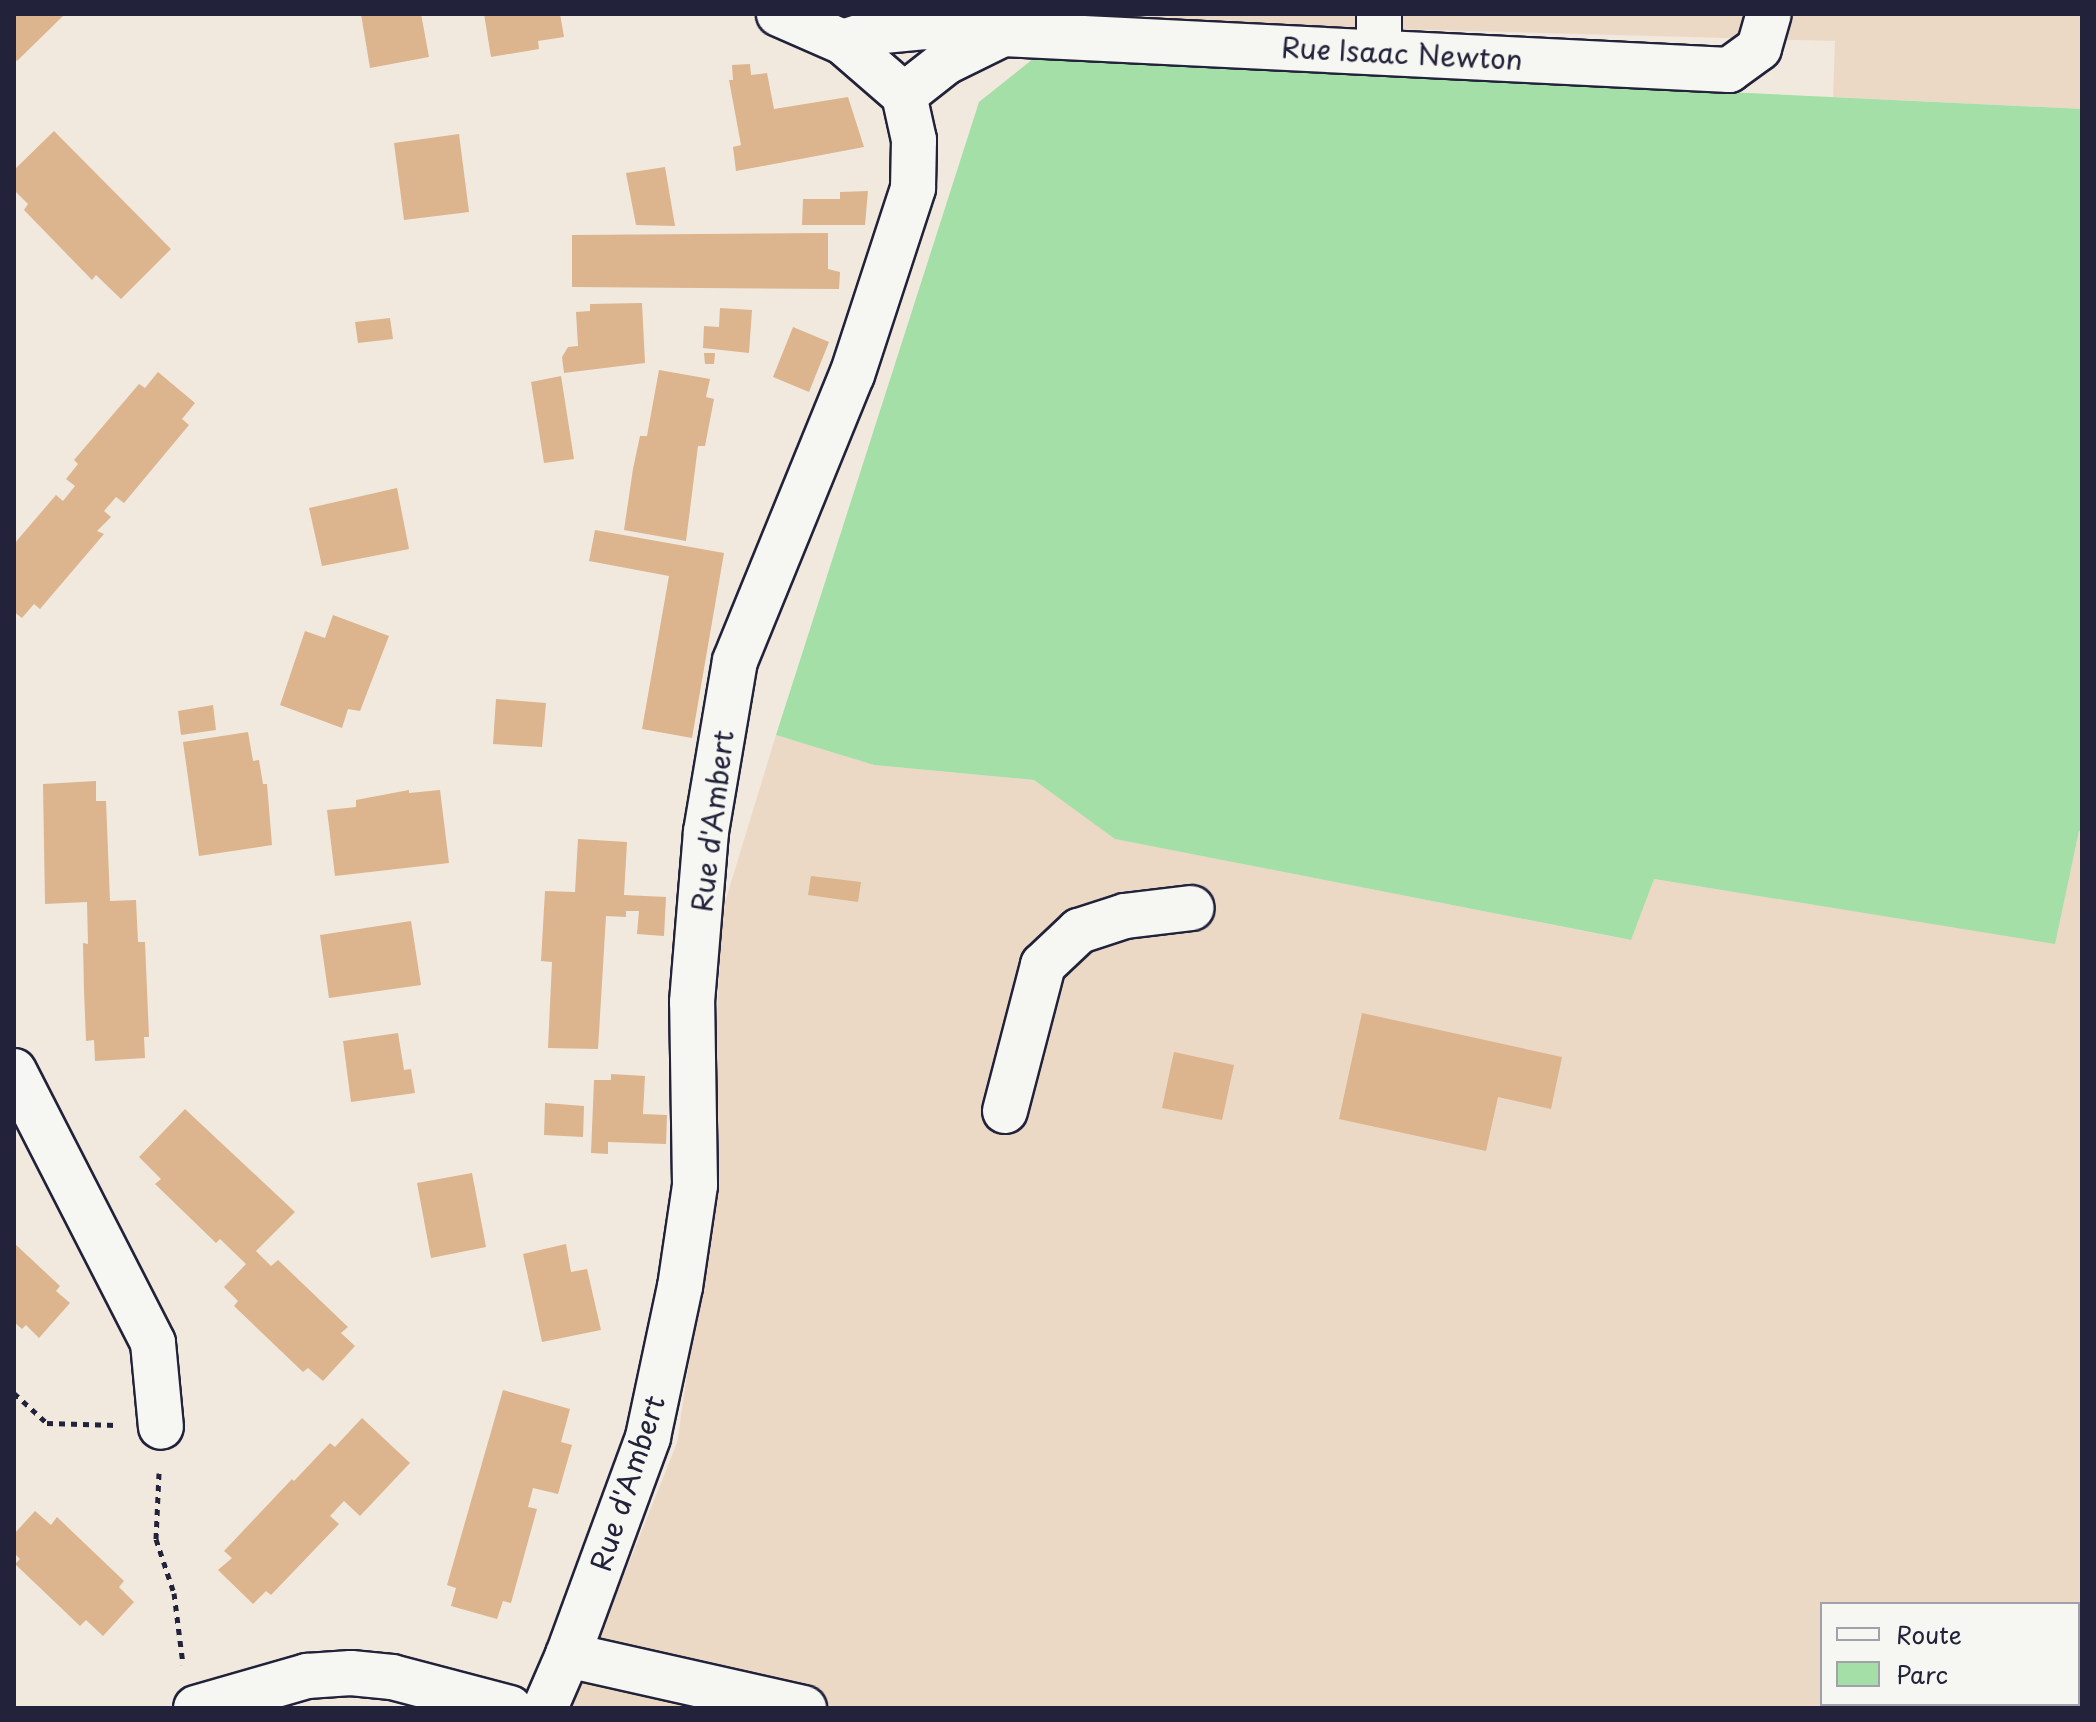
<!DOCTYPE html>
<html>
<head>
<meta charset="utf-8">
<style>
	body { margin:0 }
	#map { position:relative; width:2096px; height:1722px; overflow:hidden; background:#f1e9de; font-family:"Playpen Sans",sans-serif }
	div>[style] { position:absolute }
	.built>* { inset:0; background:#ebd9c6 }
	.green>* { inset:0; background:#a3dfa6 }
	.building>* { inset:0; background:#dcb48d }
	.path>* { height:5px; margin-top:-2.5px; transform-origin:0; background:repeating-linear-gradient(90deg,#22223b 0 6px,transparent 0 12px) }
	.roads { filter:drop-shadow(2px 0 #22223b) drop-shadow(-2px 0 #22223b) drop-shadow(0 2px #22223b) drop-shadow(0 -2px #22223b) }
	.minor>* { height:44px; margin:-22px; padding:0 22px; transform-origin:22px; border-radius:22px; background:#f6f6f2 }
	span { translate:-50% -50%; white-space:nowrap; text-align:center; line-height:1.15; -webkit-text-stroke:7px #f6f6f2; paint-order:stroke }
	.street-label { font-size:28px; color:#22223b }
	.frame { position:absolute; inset:0; border:16px solid #22223b; pointer-events:none }
	.legend { position:absolute; left:1820px; top:1602px; width:260px; height:104px; box-sizing:border-box; background:#f6f6f2; border:2px solid #a1a1a9; margin:0; padding:10px 14px; list-style:none; font-size:24px; color:#22223b }
	.legend li { display:flex; align-items:center; gap:16px; height:40px }
	.legend b { width:40px; border:2px solid #a1a1a9 }
</style>
</head>
<body>
<div id="map">
	<div class="built">
		<div style="clip-path:polygon(1137px 14px,2082px 14px,2082px 109px,1833px 97px,1835px 41px,1137px 22px)"></div>
		<div style="clip-path:polygon(evenodd,776px 735px,874px 765px,1034px 780px,1116px 839px,1630px 940px,1653px 879px,2054px 943px,2079px 831px,2082px 831px,2082px 1708px,571px 1708px,677px 1443px,707px 1239px,722px 912px,776px 735px,1822px 1604px,2078px 1604px,2078px 1704px,1822px 1704px,1822px 1604px)"></div>
	</div>
	<div class="green">
		<div style="clip-path:polygon(1033px 59px,2082px 109px,2082px 831px,2079px 831px,2055px 944px,1654px 879px,1631px 940px,1115px 839px,1034px 780px,874px 765px,776px 735px,979px 102px)"></div>
	</div>
	<div class="building">
		<div style="clip-path:polygon(14px 14px,65px 14px,17px 61px,14px 58px)"></div>
		<div style="clip-path:polygon(361px 14px,421px 14px,429px 57px,370px 68px)"></div>
		<div style="clip-path:polygon(484px 14px,560px 14px,564px 37px,538px 41px,539px 49px,491px 57px)"></div>
		<div style="clip-path:polygon(750px 64px,751px 75px,767px 73px,774px 109px,848px 97px,864px 147px,736px 171px,733px 147px,741px 145px,729px 80px,733px 80px,732px 65px)"></div>
		<div style="clip-path:polygon(54px 131px,171px 249px,121px 299px,96px 275px,92px 280px,24px 210px,28px 204px,14px 190px,14px 170px)"></div>
		<div style="clip-path:polygon(459px 134px,469px 212px,404px 220px,394px 143px)"></div>
		<div style="clip-path:polygon(665px 167px,675px 226px,636px 225px,626px 173px)"></div>
		<div style="clip-path:polygon(868px 191px,865px 225px,802px 225px,803px 199px,840px 199px,840px 192px)"></div>
		<div style="clip-path:polygon(828px 233px,828px 269px,840px 272px,839px 289px,572px 287px,572px 235px)"></div>
		<div style="clip-path:polygon(642px 303px,645px 363px,564px 373px,562px 357px,568px 347px,578px 346px,576px 312px,590px 311px,590px 304px)"></div>
		<div style="clip-path:polygon(720px 308px,752px 310px,749px 353px,703px 348px,704px 326px,719px 327px)"></div>
		<div style="clip-path:polygon(390px 318px,393px 339px,358px 343px,355px 322px)"></div>
		<div style="clip-path:polygon(793px 327px,829px 342px,809px 392px,773px 377px)"></div>
		<div style="clip-path:polygon(704px 353px,715px 353px,714px 364px,705px 364px)"></div>
		<div style="clip-path:polygon(659px 370px,710px 379px,706px 397px,714px 399px,705px 446px,698px 446px,686px 541px,624px 530px,633px 469px,640px 436px,647px 436px)"></div>
		<div style="clip-path:polygon(158px 372px,195px 403px,182px 419px,189px 425px,124px 503px,116px 497px,104px 511px,111px 517px,97px 531px,104px 534px,40px 609px,34px 604px,22px 618px,14px 612px,14px 544px,56px 495px,63px 501px,75px 486px,66px 479px,78px 464px,74px 460px,139px 384px,145px 388px)"></div>
		<div style="clip-path:polygon(561px 376px,574px 459px,544px 463px,531px 382px)"></div>
		<div style="clip-path:polygon(397px 488px,409px 549px,322px 566px,309px 508px)"></div>
		<div style="clip-path:polygon(595px 530px,724px 553px,692px 738px,642px 729px,669px 576px,589px 561px)"></div>
		<div style="clip-path:polygon(333px 615px,389px 636px,360px 711px,348px 709px,342px 728px,280px 705px,305px 631px,325px 638px)"></div>
		<div style="clip-path:polygon(496px 699px,546px 703px,542px 747px,493px 744px)"></div>
		<div style="clip-path:polygon(213px 705px,216px 730px,181px 735px,178px 711px)"></div>
		<div style="clip-path:polygon(248px 732px,253px 761px,259px 760px,263px 784px,267px 784px,272px 845px,199px 856px,183px 742px)"></div>
		<div style="clip-path:polygon(96px 781px,96px 801px,106px 801px,110px 901px,136px 900px,138px 942px,145px 942px,149px 1037px,144px 1037px,145px 1058px,95px 1061px,94px 1040px,86px 1041px,84px 991px,83px 943px,88px 944px,87px 902px,45px 904px,43px 784px)"></div>
		<div style="clip-path:polygon(409px 790px,409px 793px,440px 790px,449px 863px,335px 876px,327px 810px,356px 807px,356px 800px)"></div>
		<div style="clip-path:polygon(578px 839px,627px 842px,624px 895px,666px 897px,664px 936px,637px 934px,639px 911px,626px 911px,626px 917px,606px 916px,598px 1049px,548px 1048px,552px 962px,541px 961px,545px 891px,575px 892px)"></div>
		<div style="clip-path:polygon(811px 876px,861px 882px,858px 902px,808px 895px)"></div>
		<div style="clip-path:polygon(411px 921px,421px 985px,329px 998px,320px 935px)"></div>
		<div style="clip-path:polygon(1362px 1013px,1562px 1057px,1551px 1109px,1498px 1097px,1486px 1151px,1339px 1119px)"></div>
		<div style="clip-path:polygon(398px 1033px,404px 1070px,411px 1069px,415px 1093px,351px 1102px,343px 1041px)"></div>
		<div style="clip-path:polygon(1174px 1052px,1234px 1065px,1222px 1120px,1162px 1108px)"></div>
		<div style="clip-path:polygon(611px 1074px,645px 1076px,643px 1114px,667px 1115px,666px 1144px,608px 1142px,608px 1154px,591px 1153px,594px 1080px,611px 1080px)"></div>
		<div style="clip-path:polygon(545px 1103px,584px 1106px,583px 1137px,544px 1135px)"></div>
		<div style="clip-path:polygon(185px 1109px,295px 1212px,256px 1251px,271px 1266px,278px 1260px,348px 1327px,341px 1333px,355px 1346px,323px 1381px,308px 1368px,303px 1372px,234px 1306px,238px 1301px,224px 1287px,246px 1264px,220px 1239px,216px 1243px,155px 1184px,161px 1179px,139px 1157px)"></div>
		<div style="clip-path:polygon(472px 1173px,486px 1247px,431px 1258px,417px 1183px)"></div>
		<div style="clip-path:polygon(14px 1243px,60px 1286px,56px 1291px,70px 1303px,39px 1338px,26px 1325px,22px 1329px,14px 1322px)"></div>
		<div style="clip-path:polygon(566px 1244px,571px 1272px,587px 1269px,601px 1330px,542px 1342px,523px 1254px)"></div>
		<div style="clip-path:polygon(503px 1390px,570px 1409px,561px 1442px,572px 1445px,558px 1494px,533px 1488px,528px 1507px,537px 1509px,511px 1603px,503px 1601px,497px 1619px,451px 1606px,456px 1588px,447px 1585px)"></div>
		<div style="clip-path:polygon(362px 1418px,410px 1463px,360px 1516px,344px 1501px,330px 1516px,339px 1524px,271px 1595px,266px 1591px,253px 1604px,218px 1570px,232px 1558px,224px 1551px,292px 1479px,294px 1481px,330px 1443px,335px 1447px)"></div>
		<div style="clip-path:polygon(35px 1511px,51px 1525px,57px 1517px,124px 1581px,119px 1587px,134px 1602px,103px 1636px,86px 1620px,80px 1626px,15px 1564px,20px 1559px,14px 1553px,14px 1534px)"></div>
	</div>
	<div class="path">
		<div style="left:14px;top:1393px;width:45px;rotate:42.3deg"></div>
		<div style="left:47px;top:1423px;width:70px;rotate:1.6deg"></div>
		<div style="left:159px;top:1473px;width:66px;rotate:92.6deg"></div>
		<div style="left:156px;top:1539px;width:57px;rotate:71.6deg"></div>
		<div style="left:174px;top:1593px;width:72px;rotate:82.8deg"></div>
	</div>
	<div class="roads">
		<div class="minor">
			<div style="left:843px;top:42px;width:32px;rotate:-18deg"></div>
			<div style="left:873px;top:32px;width:52px;rotate:-5.5deg"></div>
			<div style="left:925px;top:27px;width:78px;rotate:5.1deg"></div>
			<div style="left:1003px;top:34px;width:727px;rotate:2.84deg"></div>
			<div style="left:1729px;top:70px;width:37px;rotate:-36deg"></div>
			<div style="left:1759px;top:48px;width:35px;rotate:-74deg"></div>
			<div style="left:1379px;top:52px;width:38px;rotate:-90deg"></div>
			<div style="left:904px;top:95px;width:53px;rotate:-38.2deg"></div>
			<div style="left:946px;top:62px;width:64px;rotate:-26.2deg"></div>
			<div style="left:14px;top:1071px;width:305px;rotate:62.9deg"></div>
			<div style="left:153px;top:1343px;width:84px;rotate:84.6deg"></div>
			<div style="left:1005px;top:1111px;width:151px;rotate:-75.4deg"></div>
			<div style="left:1043px;top:965px;width:50px;rotate:-43.4deg"></div>
			<div style="left:1079px;top:931px;width:48px;rotate:-18.1deg"></div>
			<div style="left:1125px;top:916px;width:67px;rotate:-6.8deg"></div>
			<div style="left:2078px;top:1647px;width:19px;rotate:-78deg"></div>
			<div style="left:568px;top:1655px;width:242px;rotate:12.7deg"></div>
			<div style="left:196px;top:1708px;width:116px;rotate:-16.1deg"></div>
			<div style="left:307px;top:1676px;width:44px;rotate:-3.9deg"></div>
			<div style="left:351px;top:1673px;width:41px;rotate:5.6deg"></div>
			<div style="left:392px;top:1677px;width:122px;rotate:14.7deg"></div>
			<div style="left:545px;top:1708px;width:58px;rotate:-66.5deg"></div>
			<div style="left:568px;top:1655px;width:232px;rotate:-69.8deg"></div>
			<div style="left:648px;top:1437px;width:153px;rotate:-78deg"></div>
			<div style="left:680px;top:1287px;width:103px;rotate:-81.6deg"></div>
			<div style="left:695px;top:1185px;width:183px;rotate:-90.9deg"></div>
			<div style="left:692px;top:1002px;width:171px;rotate:-85.3deg"></div>
			<div style="left:706px;top:832px;width:173px;rotate:-80.4deg"></div>
			<div style="left:735px;top:661px;width:309px;rotate:-67.8deg"></div>
			<div style="left:852px;top:375px;width:197px;rotate:-71.9deg"></div>
			<div style="left:913px;top:188px;width:48px;rotate:-88.8deg"></div>
			<div style="left:914px;top:140px;width:46px;rotate:-102.5deg"></div>
			<div style="left:904px;top:95px;width:81px;rotate:-139deg"></div>
			<div style="left:843px;top:42px;width:70px;rotate:-156.4deg"></div>
			<div style="left:2066px;top:1708px;width:4px;rotate:-90deg"></div>
		</div>
	</div>
	<div class="street-label">
		<span style="left:1402px;top:53px;rotate:3deg">Rue Isaac Newton</span>
		<span style="left:712px;top:821px;rotate:-83deg">Rue d'Ambert</span>
		<span style="left:627px;top:1483px;rotate:-72deg">Rue d'Ambert</span>
	</div>
	<div class="frame"></div>
	<ul class="legend">
	<li><b style="height:10px;background:#f6f6f2"></b>Route</li>
	<li><b style="height:22px;background:#a3dfa6"></b>Parc</li>
	</ul>
</div>
</body>
</html>
